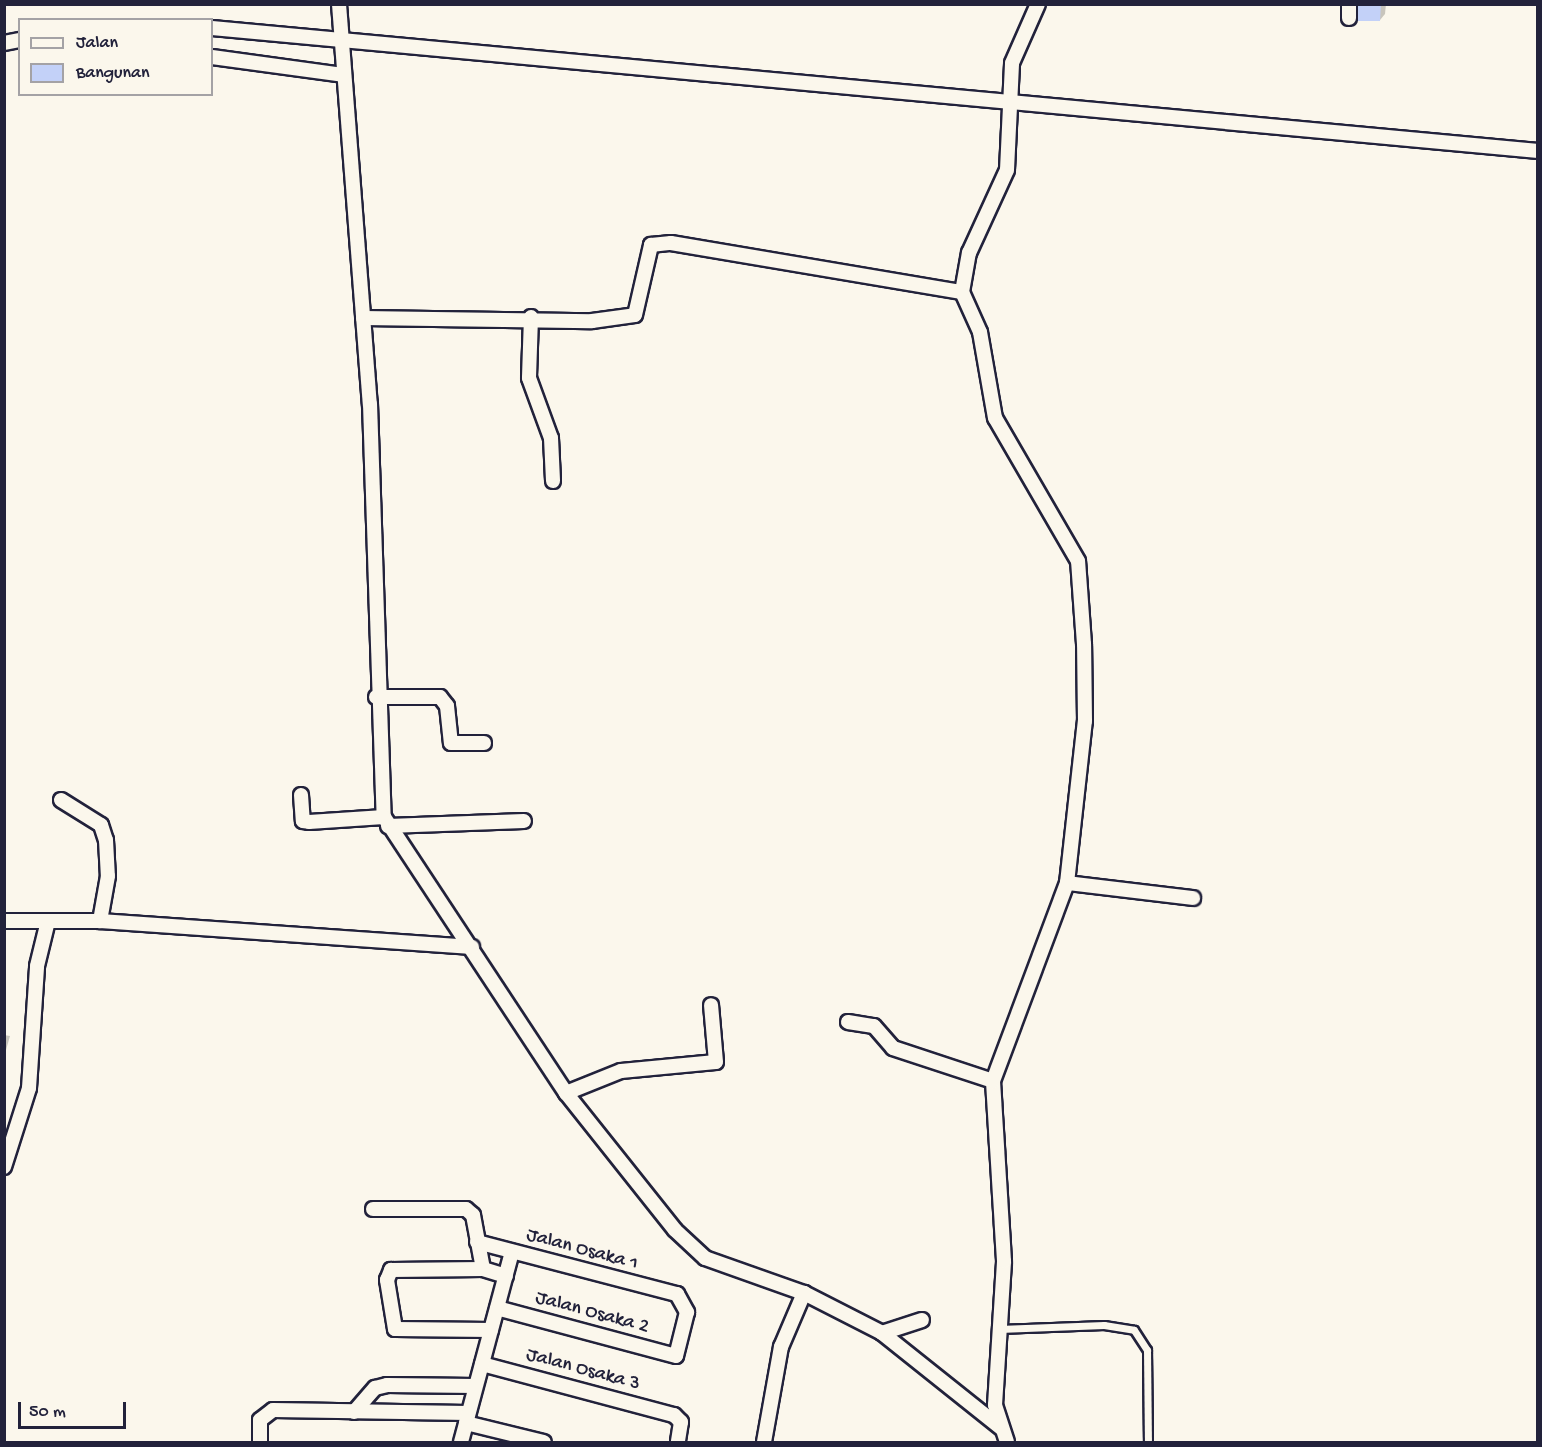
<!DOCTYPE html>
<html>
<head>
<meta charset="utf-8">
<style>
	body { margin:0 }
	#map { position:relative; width:1542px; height:1447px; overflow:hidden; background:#fbf7ec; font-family:"Gochi Hand",sans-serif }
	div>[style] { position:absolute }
	.shadow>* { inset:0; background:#0003 }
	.building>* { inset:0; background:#c3d1f8 }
	.roads { filter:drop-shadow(2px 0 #22223b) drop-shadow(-2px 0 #22223b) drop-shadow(0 2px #22223b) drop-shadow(0 -2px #22223b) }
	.service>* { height:7px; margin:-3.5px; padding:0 3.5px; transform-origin:3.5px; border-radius:3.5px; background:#fbf7ec }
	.minor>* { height:14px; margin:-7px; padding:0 7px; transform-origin:7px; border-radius:7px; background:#fbf7ec }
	span { translate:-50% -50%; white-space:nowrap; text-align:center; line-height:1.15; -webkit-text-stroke:6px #fbf7ec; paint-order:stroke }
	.street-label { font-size:20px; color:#22223b }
	.frame { position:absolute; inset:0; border:6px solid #22223b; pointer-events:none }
	.legend { position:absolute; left:18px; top:18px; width:195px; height:78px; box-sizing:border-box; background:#fbf7ec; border:2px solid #a4a2a5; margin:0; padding:8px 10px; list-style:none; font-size:18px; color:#22223b }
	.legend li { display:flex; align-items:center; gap:12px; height:30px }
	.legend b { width:30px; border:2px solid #a4a2a5 }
	.scale { position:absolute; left:18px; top:1402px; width:108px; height:27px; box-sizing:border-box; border:3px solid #22223b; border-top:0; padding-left:8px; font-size:18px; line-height:21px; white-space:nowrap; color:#22223b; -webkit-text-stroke:4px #fbf7ec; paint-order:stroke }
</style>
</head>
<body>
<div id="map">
	<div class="shadow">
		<div style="clip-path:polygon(1359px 4px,1386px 4px,1385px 14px,1380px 20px)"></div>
		<div style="clip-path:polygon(4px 1035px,10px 1036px,4px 1057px)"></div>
	</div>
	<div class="building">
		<div style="clip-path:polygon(1358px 4px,1381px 4px,1380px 21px,1357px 21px)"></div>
	</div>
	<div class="roads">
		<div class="service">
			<div style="left:999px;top:1329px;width:105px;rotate:-2.2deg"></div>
			<div style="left:1104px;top:1325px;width:30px;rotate:9deg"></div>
			<div style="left:1134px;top:1330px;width:24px;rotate:57deg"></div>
			<div style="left:1147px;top:1350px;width:92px;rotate:89.4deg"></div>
		</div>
		<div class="minor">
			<div style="left:339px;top:4px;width:401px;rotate:85.6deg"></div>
			<div style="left:370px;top:404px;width:413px;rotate:88.1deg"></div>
			<div style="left:384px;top:817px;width:331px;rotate:56.6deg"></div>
			<div style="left:566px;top:1093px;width:175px;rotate:51.5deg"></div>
			<div style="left:675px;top:1230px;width:41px;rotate:43deg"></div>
			<div style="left:705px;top:1258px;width:105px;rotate:19.5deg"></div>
			<div style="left:804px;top:1293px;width:88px;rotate:27.1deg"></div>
			<div style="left:882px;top:1333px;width:152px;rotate:38.6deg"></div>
			<div style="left:1349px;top:4px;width:14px;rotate:90deg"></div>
			<div style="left:212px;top:28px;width:1332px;rotate:5.3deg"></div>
			<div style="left:4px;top:43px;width:16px;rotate:-11deg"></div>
			<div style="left:212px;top:57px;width:132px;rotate:7.8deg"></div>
			<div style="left:531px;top:317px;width:61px;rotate:91.9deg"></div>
			<div style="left:529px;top:378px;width:64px;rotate:69.9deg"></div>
			<div style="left:551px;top:438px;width:43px;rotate:87.3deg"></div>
			<div style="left:363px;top:318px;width:229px;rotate:0.8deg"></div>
			<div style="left:592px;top:321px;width:43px;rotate:-7.9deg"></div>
			<div style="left:635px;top:315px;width:72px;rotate:-77.1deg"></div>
			<div style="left:651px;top:245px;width:20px;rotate:-6deg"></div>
			<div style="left:671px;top:243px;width:295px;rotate:9.6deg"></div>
			<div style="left:376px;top:697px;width:64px"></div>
			<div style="left:440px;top:697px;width:11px;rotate:52deg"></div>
			<div style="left:447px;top:706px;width:37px;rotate:84deg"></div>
			<div style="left:451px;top:743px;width:33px"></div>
			<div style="left:301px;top:795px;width:26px;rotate:86deg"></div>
			<div style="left:303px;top:821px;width:6px;rotate:9deg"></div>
			<div style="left:309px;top:822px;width:75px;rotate:-3.8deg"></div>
			<div style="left:61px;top:800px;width:47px;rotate:32deg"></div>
			<div style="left:101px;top:825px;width:16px;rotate:72deg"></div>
			<div style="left:106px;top:840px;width:36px;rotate:87deg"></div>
			<div style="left:108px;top:876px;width:46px;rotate:100.1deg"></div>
			<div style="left:388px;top:826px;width:136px;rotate:-2.1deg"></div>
			<div style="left:1067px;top:883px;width:127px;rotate:6.8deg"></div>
			<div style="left:4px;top:921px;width:96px"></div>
			<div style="left:100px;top:921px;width:373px;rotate:4deg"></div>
			<div style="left:848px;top:1022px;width:26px;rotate:9deg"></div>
			<div style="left:874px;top:1026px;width:29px;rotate:49deg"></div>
			<div style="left:893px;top:1048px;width:105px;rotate:18.3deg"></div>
			<div style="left:566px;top:1093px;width:59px;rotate:-21.8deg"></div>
			<div style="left:621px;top:1071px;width:95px;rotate:-5.4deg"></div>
			<div style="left:716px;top:1062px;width:57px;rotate:-95deg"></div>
			<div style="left:4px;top:1167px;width:83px;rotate:-72.4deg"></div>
			<div style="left:29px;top:1088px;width:122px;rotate:-86.2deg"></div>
			<div style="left:37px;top:966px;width:46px;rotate:-76.3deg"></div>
			<div style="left:373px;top:1209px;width:93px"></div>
			<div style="left:466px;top:1209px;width:9px;rotate:41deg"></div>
			<div style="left:473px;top:1215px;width:55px;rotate:79.5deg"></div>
			<div style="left:477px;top:1242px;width:207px;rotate:14.6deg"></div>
			<div style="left:677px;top:1294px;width:21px;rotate:61deg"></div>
			<div style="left:687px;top:1312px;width:45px;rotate:104deg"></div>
			<div style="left:676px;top:1356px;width:185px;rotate:-165deg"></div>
			<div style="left:491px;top:1330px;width:96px;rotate:-179.4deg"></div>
			<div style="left:395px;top:1329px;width:50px;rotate:-99.3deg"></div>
			<div style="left:387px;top:1280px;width:11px;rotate:-68deg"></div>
			<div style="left:391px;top:1270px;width:92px;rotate:-0.6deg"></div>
			<div style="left:483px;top:1269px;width:24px;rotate:17deg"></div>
			<div style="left:882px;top:1333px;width:42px;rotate:-18deg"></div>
			<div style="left:482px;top:1364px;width:199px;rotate:14.9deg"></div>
			<div style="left:674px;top:1415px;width:10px;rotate:45deg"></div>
			<div style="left:681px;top:1422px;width:20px;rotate:99deg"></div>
			<div style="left:354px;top:1412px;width:32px;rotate:-49deg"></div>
			<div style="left:375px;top:1388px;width:12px;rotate:-14deg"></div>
			<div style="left:387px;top:1385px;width:88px;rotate:0.7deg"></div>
			<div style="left:466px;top:1423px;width:80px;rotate:13.7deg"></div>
			<div style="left:260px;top:1442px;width:22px;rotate:-90deg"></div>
			<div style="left:260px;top:1420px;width:16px;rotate:-38deg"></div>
			<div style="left:273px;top:1410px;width:195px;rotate:0.9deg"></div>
			<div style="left:461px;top:1442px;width:197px;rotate:-75deg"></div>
			<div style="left:764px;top:1442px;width:97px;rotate:-79.9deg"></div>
			<div style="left:781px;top:1347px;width:59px;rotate:-66.9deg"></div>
			<div style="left:1007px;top:1442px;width:39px;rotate:-108deg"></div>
			<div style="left:995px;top:1405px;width:144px;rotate:-86.4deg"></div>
			<div style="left:1004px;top:1261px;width:180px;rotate:-93.5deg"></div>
			<div style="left:993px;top:1081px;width:211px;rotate:-69.5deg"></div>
			<div style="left:1067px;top:883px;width:163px;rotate:-83.7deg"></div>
			<div style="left:1085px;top:721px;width:77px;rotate:-90.7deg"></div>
			<div style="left:1084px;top:644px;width:83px;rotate:-94.1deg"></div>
			<div style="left:1078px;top:561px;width:165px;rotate:-120.1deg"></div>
			<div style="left:995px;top:418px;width:87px;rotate:-99.9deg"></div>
			<div style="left:980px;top:332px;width:44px;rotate:-114.2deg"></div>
			<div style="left:962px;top:292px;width:40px;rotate:-80deg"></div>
			<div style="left:969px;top:253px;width:91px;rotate:-65.4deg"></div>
			<div style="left:1007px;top:170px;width:107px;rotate:-87.3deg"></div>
			<div style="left:1012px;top:63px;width:64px;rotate:-66.2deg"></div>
		</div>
	</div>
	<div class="street-label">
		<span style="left:582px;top:1250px;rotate:15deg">Jalan Osaka 1</span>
		<span style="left:592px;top:1313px;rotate:15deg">Jalan Osaka 2</span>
		<span style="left:583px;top:1370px;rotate:15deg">Jalan Osaka 3</span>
	</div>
	<div class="frame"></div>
	<ul class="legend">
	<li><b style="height:8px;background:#fbf7ec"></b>Jalan</li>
	<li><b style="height:16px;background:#c3d1f8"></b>Bangunan</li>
	</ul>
	<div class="scale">50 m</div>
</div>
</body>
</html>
